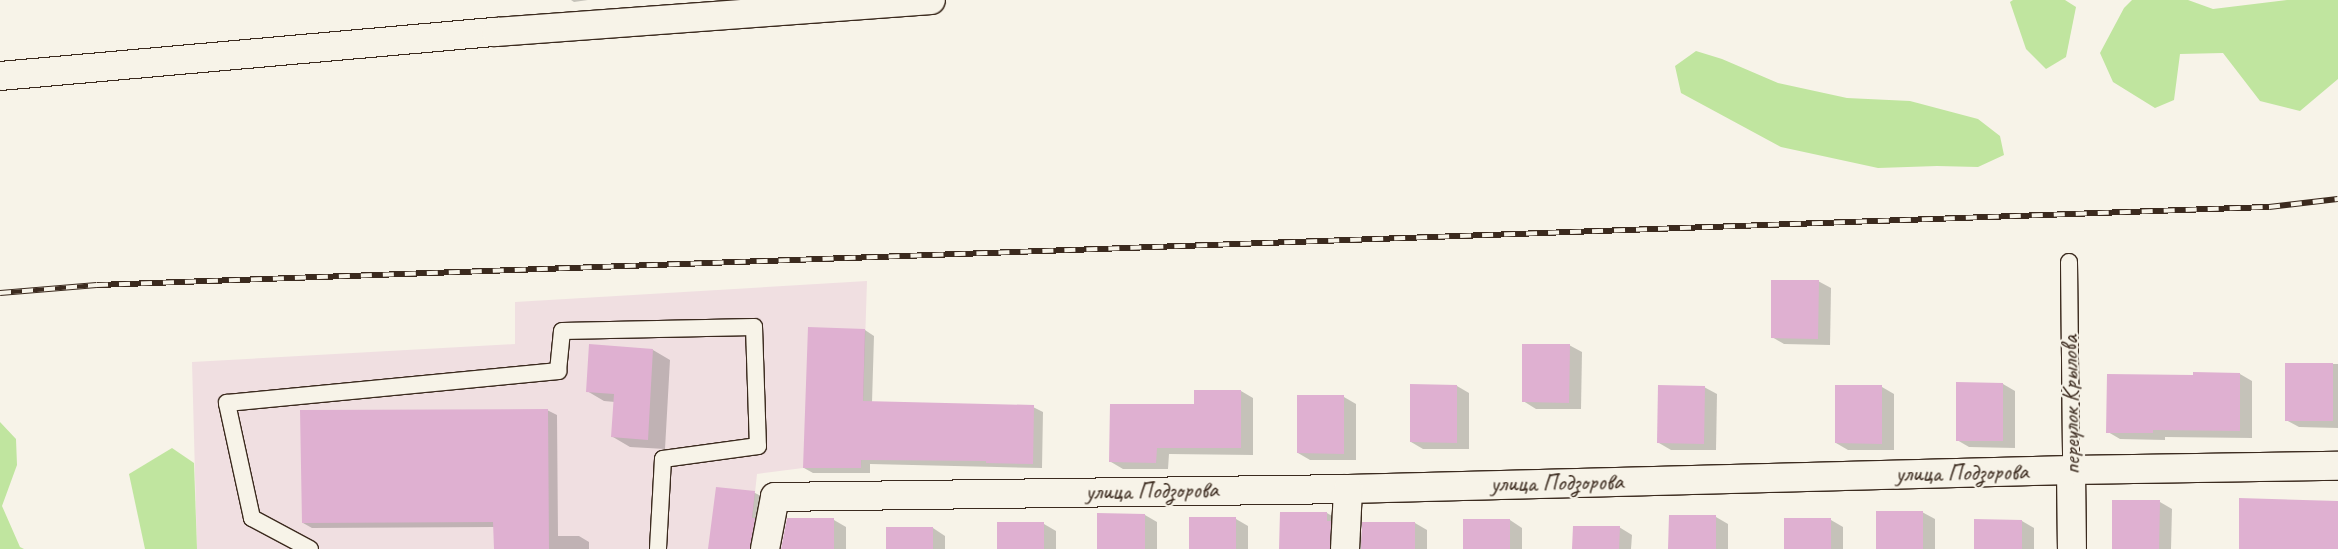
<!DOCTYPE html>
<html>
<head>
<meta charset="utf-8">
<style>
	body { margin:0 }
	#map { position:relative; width:2338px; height:549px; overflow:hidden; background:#f7f3e8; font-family:Caveat,sans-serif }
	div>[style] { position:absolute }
	.built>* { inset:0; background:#f0dfe1 }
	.green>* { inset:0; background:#c0e59f }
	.shadow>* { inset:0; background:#0003 }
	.building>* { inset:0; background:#dfb0d1 }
	.roads { filter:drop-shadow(1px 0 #3b2a1e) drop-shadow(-1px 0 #3b2a1e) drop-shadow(0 1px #3b2a1e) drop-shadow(0 -1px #3b2a1e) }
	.service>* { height:16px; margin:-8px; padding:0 8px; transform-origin:8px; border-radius:8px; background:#f7f3e8 }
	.minor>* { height:28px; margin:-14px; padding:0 14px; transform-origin:14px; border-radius:14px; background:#f7f3e8 }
	.rail>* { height:5.5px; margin-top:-2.75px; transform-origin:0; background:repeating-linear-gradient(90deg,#f7f3e8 0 11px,#3b2a1e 0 22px); box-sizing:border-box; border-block:1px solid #3b2a1e }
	span { translate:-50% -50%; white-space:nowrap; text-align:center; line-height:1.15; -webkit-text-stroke:4.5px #f7f3e8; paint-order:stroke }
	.street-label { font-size:24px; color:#3b2a1e }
</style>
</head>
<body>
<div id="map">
	<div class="built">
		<div style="clip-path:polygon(867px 281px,861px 468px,803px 468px,757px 474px,749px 549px,197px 549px,192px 362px,515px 344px,515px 302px)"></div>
	</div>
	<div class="green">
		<div style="clip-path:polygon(2013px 0,2065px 0,2076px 7px,2066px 57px,2046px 69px,2026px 49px,2010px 2px)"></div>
		<div style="clip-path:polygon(2132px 0,2188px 0,2213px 9px,2287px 0,2338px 0,2338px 79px,2300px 111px,2260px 101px,2223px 53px,2180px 54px,2174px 100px,2155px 108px,2113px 82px,2100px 53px,2124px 8px)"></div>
		<div style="clip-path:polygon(1696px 51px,1722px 59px,1778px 83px,1847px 98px,1910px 101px,1978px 119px,2000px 136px,2004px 155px,1978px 167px,1937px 166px,1878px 168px,1781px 147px,1681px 93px,1675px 66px)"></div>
		<div style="clip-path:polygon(0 422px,16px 439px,17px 465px,2px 506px,20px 547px,24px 549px,0 549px)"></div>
		<div style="clip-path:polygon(172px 448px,194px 463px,197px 549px,145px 549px,129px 474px)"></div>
	</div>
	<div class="shadow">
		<div style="clip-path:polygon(571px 0,588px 0,574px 2px)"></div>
		<div style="clip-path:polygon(1818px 281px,1831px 288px,1830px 345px,1784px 344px,1772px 337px)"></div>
		<div style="clip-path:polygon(865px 330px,874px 336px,872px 403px,1033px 407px,1043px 412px,1042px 468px,870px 464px,870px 473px,813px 473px,804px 468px)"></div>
		<div style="clip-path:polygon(1569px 345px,1582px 352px,1581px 409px,1536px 409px,1523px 401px)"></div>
		<div style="clip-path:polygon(653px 350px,670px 360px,665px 449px,630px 447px,613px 437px,615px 402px,604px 401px,587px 391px)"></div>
		<div style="clip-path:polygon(2287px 364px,2338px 364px,2338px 428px,2299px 427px,2286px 420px)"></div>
		<div style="clip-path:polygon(2240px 374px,2252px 381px,2252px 438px,2165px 437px,2165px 440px,2120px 439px,2108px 432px,2194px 376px)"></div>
		<div style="clip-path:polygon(2003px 384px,2015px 391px,2015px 448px,1969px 447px,1957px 440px)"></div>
		<div style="clip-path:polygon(1457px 386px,1469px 393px,1469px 449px,1423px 449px,1411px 442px)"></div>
		<div style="clip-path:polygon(1704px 387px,1717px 394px,1716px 450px,1671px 450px,1659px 443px)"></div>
		<div style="clip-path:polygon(1882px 387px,1894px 394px,1894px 450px,1848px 450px,1836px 443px)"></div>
		<div style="clip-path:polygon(1241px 391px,1253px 398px,1253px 455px,1169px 454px,1168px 469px,1123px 469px,1111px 462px,1195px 405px)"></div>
		<div style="clip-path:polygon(1298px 396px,1344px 397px,1356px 404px,1356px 460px,1310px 460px,1298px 453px)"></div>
		<div style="clip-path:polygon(547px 410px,557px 415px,558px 536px,579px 536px,589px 542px,589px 549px,495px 549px,495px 527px,312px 528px,303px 523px)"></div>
		<div style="clip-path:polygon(717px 488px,755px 493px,761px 496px,755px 549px,710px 549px)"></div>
		<div style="clip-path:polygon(2160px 502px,2172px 509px,2171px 549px,2113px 549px)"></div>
		<div style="clip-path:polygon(1922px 512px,1935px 519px,1935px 549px,1877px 549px)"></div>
		<div style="clip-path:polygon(1327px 513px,1339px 520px,1343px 549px,1281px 549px)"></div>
		<div style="clip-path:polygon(1145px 515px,1157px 522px,1157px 549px,1099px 549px)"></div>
		<div style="clip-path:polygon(1716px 517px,1728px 524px,1728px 549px,1670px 549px)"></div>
		<div style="clip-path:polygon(1190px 518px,1236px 519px,1248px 526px,1248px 549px,1190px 549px)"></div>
		<div style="clip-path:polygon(1785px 519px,1831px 520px,1843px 527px,1843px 549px,1785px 549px)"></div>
		<div style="clip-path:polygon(834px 520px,846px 527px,846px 549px,788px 549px)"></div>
		<div style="clip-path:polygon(1510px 520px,1522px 528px,1522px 549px,1464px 549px)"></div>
		<div style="clip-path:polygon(2022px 521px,2034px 528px,2034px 549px,1975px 549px)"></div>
		<div style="clip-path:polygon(1363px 523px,1415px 523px,1427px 530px,1427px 549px,1360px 549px)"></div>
		<div style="clip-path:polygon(1044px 524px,1056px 531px,1056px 549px,998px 549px)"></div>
		<div style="clip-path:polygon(1619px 527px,1632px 535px,1631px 549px,1573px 549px)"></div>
		<div style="clip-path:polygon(933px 528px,945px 536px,945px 549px,887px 549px)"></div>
	</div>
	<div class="building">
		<div style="clip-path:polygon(1771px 280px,1819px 280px,1818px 339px,1771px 338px)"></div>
		<div style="clip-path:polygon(808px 327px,865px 329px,863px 401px,1034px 405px,1033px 464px,986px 463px,986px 461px,861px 460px,861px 468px,803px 468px)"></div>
		<div style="clip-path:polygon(589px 344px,653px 349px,648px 440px,611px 437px,614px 394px,586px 392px)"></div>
		<div style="clip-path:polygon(1522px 344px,1570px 344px,1569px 403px,1522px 402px)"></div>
		<div style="clip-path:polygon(2285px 363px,2333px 363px,2333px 421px,2285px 421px)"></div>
		<div style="clip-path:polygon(2193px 372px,2240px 373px,2240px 431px,2153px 430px,2153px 433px,2106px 433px,2107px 374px,2193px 375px)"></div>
		<div style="clip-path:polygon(1956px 382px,2003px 383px,2003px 441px,1956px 441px)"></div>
		<div style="clip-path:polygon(1410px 384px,1457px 385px,1457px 443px,1410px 442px)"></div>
		<div style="clip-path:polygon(1658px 385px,1705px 386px,1704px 444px,1657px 443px)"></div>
		<div style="clip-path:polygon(1835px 385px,1882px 385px,1882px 444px,1835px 443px)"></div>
		<div style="clip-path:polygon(1194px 390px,1241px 390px,1241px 448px,1157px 448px,1156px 463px,1109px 462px,1110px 404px,1194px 404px)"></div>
		<div style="clip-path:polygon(1297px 395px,1344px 395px,1344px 454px,1297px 453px)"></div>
		<div style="clip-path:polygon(548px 409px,549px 549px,494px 549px,493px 522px,302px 523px,300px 410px)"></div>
		<div style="clip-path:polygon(716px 487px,755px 491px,752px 518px,755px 518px,750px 549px,708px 549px)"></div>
		<div style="clip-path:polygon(2239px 498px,2338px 501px,2338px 549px,2239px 549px)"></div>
		<div style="clip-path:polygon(2112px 500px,2160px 500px,2159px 549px,2112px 549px)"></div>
		<div style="clip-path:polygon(1876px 511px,1923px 511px,1923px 549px,1876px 549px)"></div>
		<div style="clip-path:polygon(1280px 512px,1327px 512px,1327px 521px,1331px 521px,1330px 549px,1279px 549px)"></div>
		<div style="clip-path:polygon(1097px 513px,1145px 514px,1145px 549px,1097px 549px)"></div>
		<div style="clip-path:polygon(1669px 515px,1716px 515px,1716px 549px,1668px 549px)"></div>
		<div style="clip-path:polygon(1189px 517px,1236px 517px,1236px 549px,1189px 549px)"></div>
		<div style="clip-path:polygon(787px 518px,834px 518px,834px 549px,781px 549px)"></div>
		<div style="clip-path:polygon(1784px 518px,1831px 518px,1831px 549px,1784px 549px)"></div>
		<div style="clip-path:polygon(1463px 519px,1510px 519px,1510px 549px,1463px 549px)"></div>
		<div style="clip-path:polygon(1974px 519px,2022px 520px,2022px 549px,1974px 549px)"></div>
		<div style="clip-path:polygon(997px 522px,1044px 522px,1044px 549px,997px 549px)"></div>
		<div style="clip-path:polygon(1362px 522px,1415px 522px,1415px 549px,1361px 549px)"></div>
		<div style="clip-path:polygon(1573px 526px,1620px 526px,1619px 549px,1572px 549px)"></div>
		<div style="clip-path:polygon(886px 527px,933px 527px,933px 549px,886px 549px)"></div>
	</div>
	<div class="roads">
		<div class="service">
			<div style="left:2069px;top:262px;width:208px;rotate:89.4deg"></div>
			<div style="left:310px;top:549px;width:66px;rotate:-151.9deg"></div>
			<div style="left:252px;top:518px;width:118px;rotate:-102.3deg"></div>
			<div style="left:227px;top:403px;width:333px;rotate:-5.5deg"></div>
			<div style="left:558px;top:371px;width:40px;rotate:-84.3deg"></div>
			<div style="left:562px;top:331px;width:192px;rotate:-1.2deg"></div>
			<div style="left:754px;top:327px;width:119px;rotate:88.1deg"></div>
			<div style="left:758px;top:446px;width:96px;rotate:172.2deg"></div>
			<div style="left:663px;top:459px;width:90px;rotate:93.2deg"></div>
		</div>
		<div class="minor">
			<div style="left:0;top:76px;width:498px;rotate:-5.1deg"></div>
			<div style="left:496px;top:32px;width:436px;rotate:-4.2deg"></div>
			<div style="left:2071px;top:470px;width:79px;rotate:89.3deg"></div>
			<div style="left:765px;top:549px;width:53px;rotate:-79.1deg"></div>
			<div style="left:775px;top:497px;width:573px;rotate:-0.8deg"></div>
			<div style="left:1348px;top:489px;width:723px;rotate:-1.51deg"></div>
			<div style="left:2071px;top:470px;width:267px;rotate:-0.9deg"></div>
			<div style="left:1345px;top:549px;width:60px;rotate:-87.1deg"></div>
		</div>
	</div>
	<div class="rail">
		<div style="left:0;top:293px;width:97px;rotate:-4.7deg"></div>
		<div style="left:97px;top:285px;width:2173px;rotate:-2.06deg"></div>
		<div style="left:2269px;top:207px;width:69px;rotate:-6.6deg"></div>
	</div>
	<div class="street-label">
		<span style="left:2071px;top:405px;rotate:-91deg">переулок Крылова</span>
		<span style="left:1962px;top:473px;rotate:-1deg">улица Подзорова</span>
		<span style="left:1557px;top:483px;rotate:-1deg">улица Подзорова</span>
		<span style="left:1152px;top:491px;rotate:-1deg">улица Подзорова</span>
	</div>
</div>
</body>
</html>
